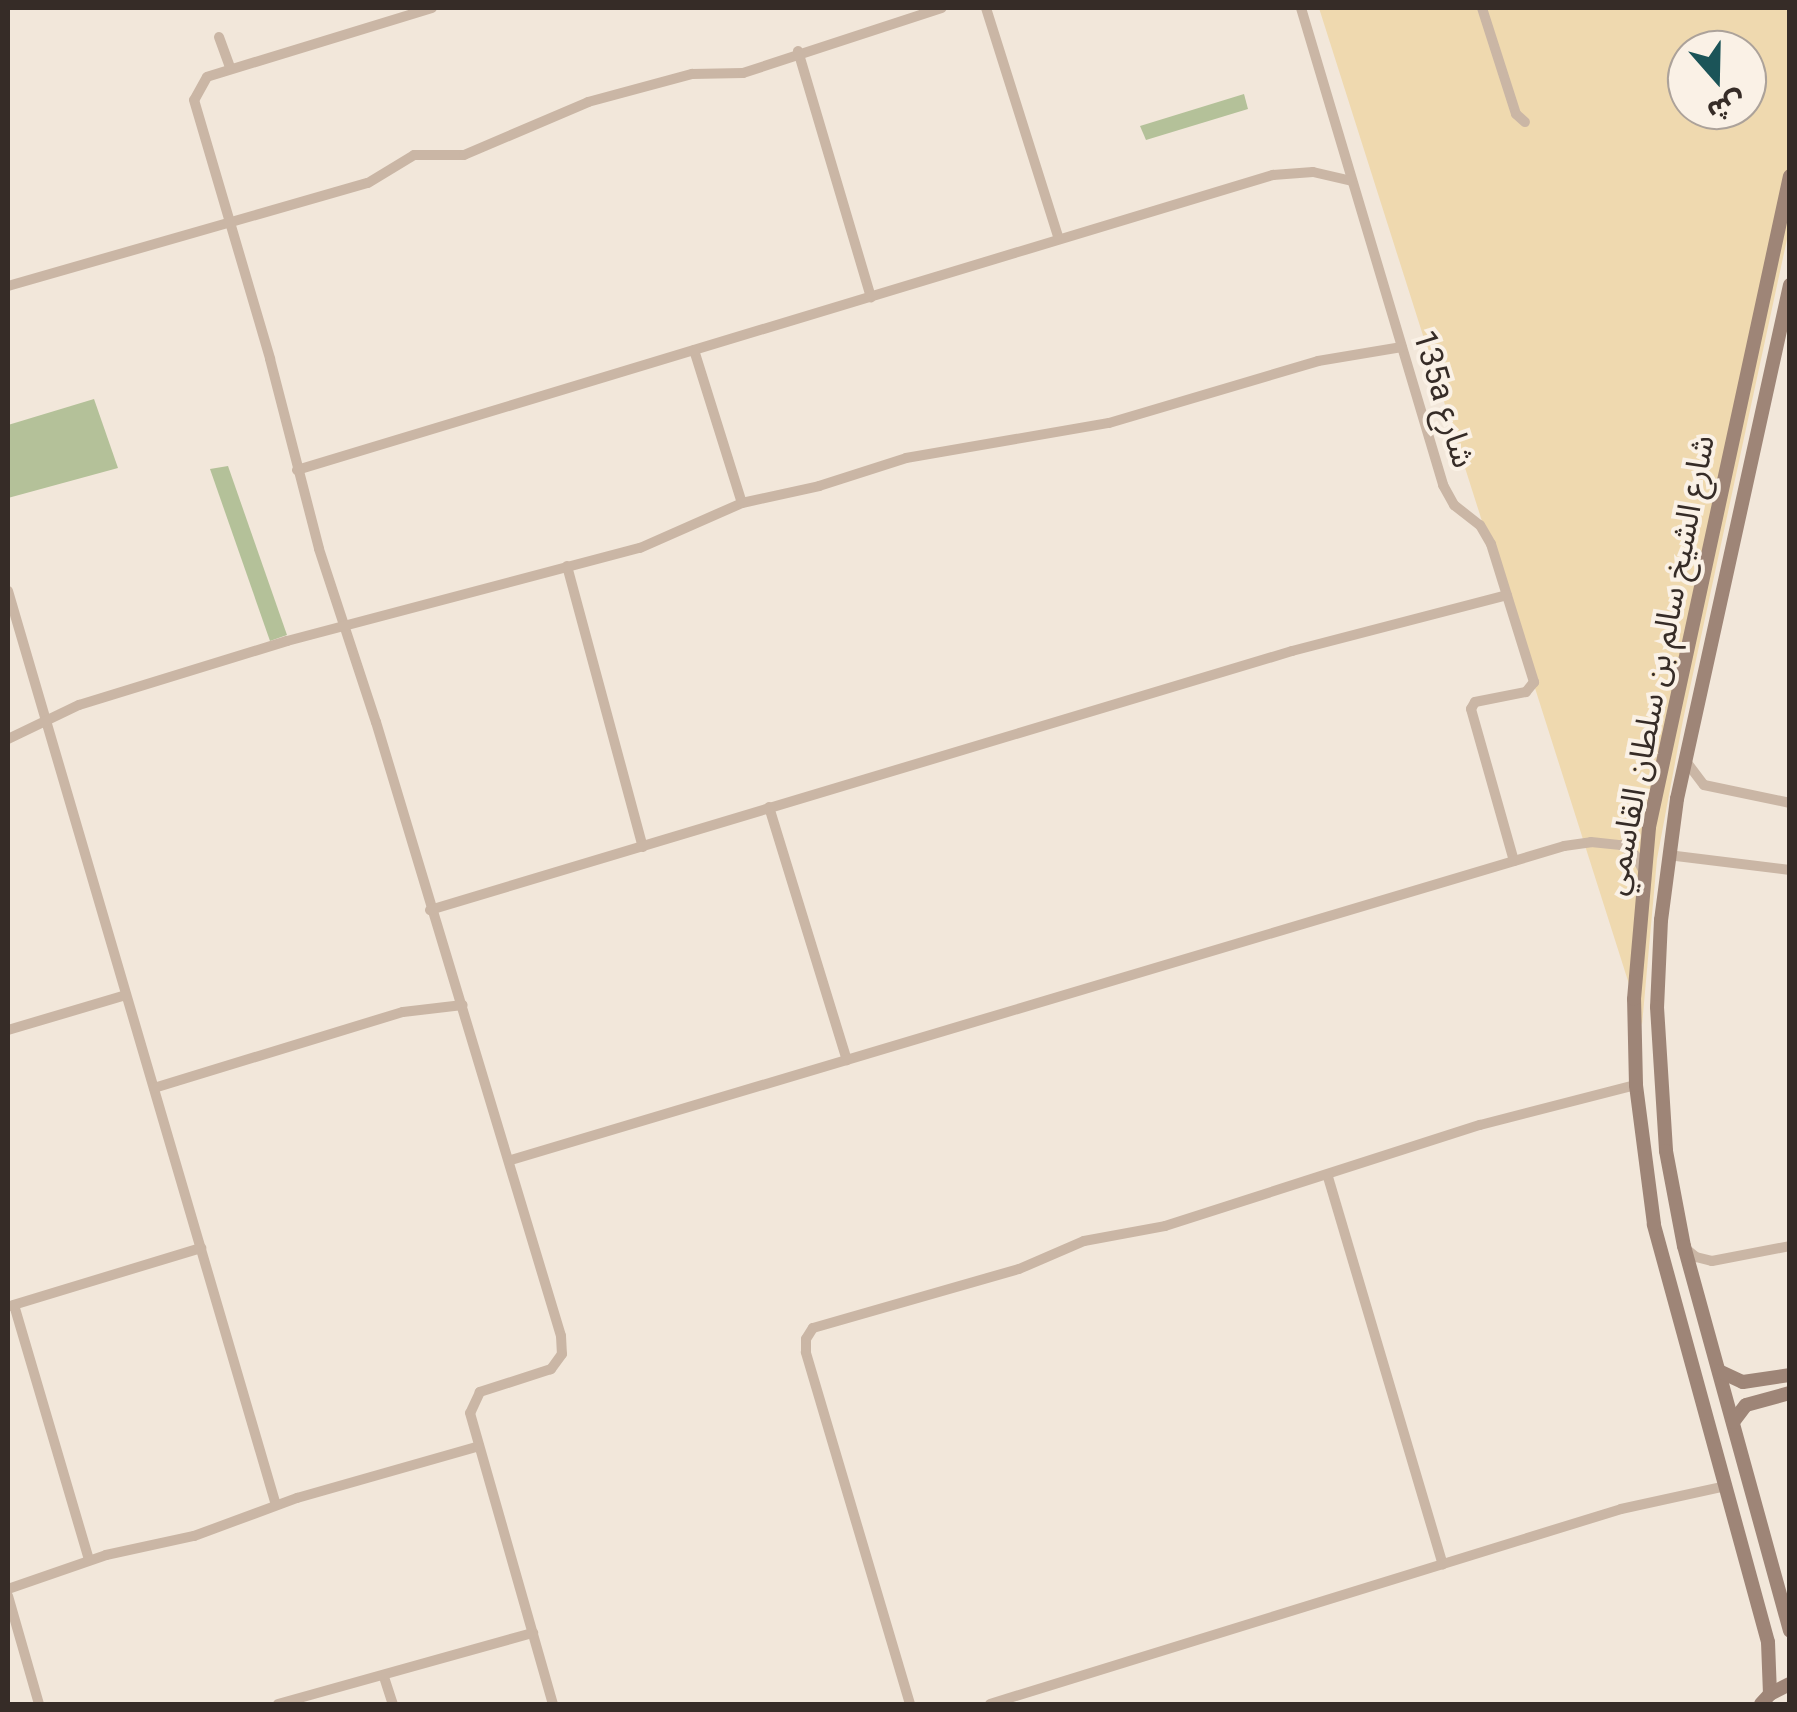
<!DOCTYPE html>
<html>
<head>
<meta charset="utf-8">
<style>
	body { margin:0 }
	#map { position:relative; width:1797px; height:1712px; overflow:hidden; background:#f2e7da; font-family:Roboto,"Noto Sans Arabic",sans-serif }
	div>[style] { position:absolute }
	.green>* { inset:0; background:#b4c199 }
	.sand>* { inset:0; background:#efd9af }
	.street>* { height:10px; margin:-5px; padding:0 5px; transform-origin:5px; border-radius:5px; background:#cab6a5 }
	.secondary>* { height:14px; margin:-7px; padding:0 7px; transform-origin:7px; border-radius:7px; background:#9e8577 }
	span { translate:-50% -50%; white-space:nowrap; text-align:center; line-height:1.15; -webkit-text-stroke:8px #faf1e6; paint-order:stroke }
	.street-label { font-size:32px; color:#362c27 }
	.frame { position:absolute; inset:0; border:10px solid #362c27; pointer-events:none }
	.north { position:absolute; left:1667px; top:30px; width:100px; height:100px; box-sizing:border-box; background:#faf1e6; border:2px solid #aca29a; border-radius:50%; rotate:160deg; font-size:28px; font-weight:700; line-height:40px; text-align:center; color:#362c27 }
	.north::after { content:''; display:block; margin:auto; width:35px; height:45px; background:#1b5458; clip-path:polygon(50% 0,100% 100%,50% 72%,0 100%) }
</style>
</head>
<body>
<div id="map">
	<div class="green">
		<div style="clip-path:polygon(1244px 94px,1248px 109px,1146px 140px,1140px 126px)"></div>
		<div style="clip-path:polygon(94px 399px,118px 468px,8px 498px,8px 425px)"></div>
		<div style="clip-path:polygon(228px 466px,287px 635px,270px 641px,210px 469px)"></div>
	</div>
	<div class="sand">
		<div style="clip-path:polygon(evenodd,1319px 8px,1789px 8px,1789px 230px,1683px 720px,1657px 859px,1642px 1025px,1319px 8px,1687px 50px,1747px 50px,1747px 110px,1687px 110px,1687px 50px)"></div>
	</div>
	<div class="street">
		<div style="left:432px;top:8px;width:235px;rotate:163deg"></div>
		<div style="left:207px;top:77px;width:26px;rotate:119deg"></div>
		<div style="left:194px;top:100px;width:270px;rotate:73.6deg"></div>
		<div style="left:270px;top:359px;width:196px;rotate:75.5deg"></div>
		<div style="left:319px;top:549px;width:182px;rotate:71.8deg"></div>
		<div style="left:376px;top:722px;width:641px;rotate:73.23deg"></div>
		<div style="left:561px;top:1336px;width:18px;rotate:87deg"></div>
		<div style="left:562px;top:1354px;width:19px;rotate:126deg"></div>
		<div style="left:551px;top:1369px;width:75px;rotate:162.1deg"></div>
		<div style="left:480px;top:1392px;width:23px;rotate:115deg"></div>
		<div style="left:470px;top:1413px;width:303px;rotate:74.1deg"></div>
		<div style="left:986px;top:8px;width:242px;rotate:72.5deg"></div>
		<div style="left:1301px;top:8px;width:498px;rotate:73.4deg"></div>
		<div style="left:1443px;top:485px;width:23px;rotate:61deg"></div>
		<div style="left:1454px;top:505px;width:33px;rotate:38deg"></div>
		<div style="left:1480px;top:525px;width:22px;rotate:60deg"></div>
		<div style="left:1491px;top:544px;width:145px;rotate:72.7deg"></div>
		<div style="left:1534px;top:682px;width:13px;rotate:129deg"></div>
		<div style="left:1526px;top:692px;width:52px;rotate:168.9deg"></div>
		<div style="left:1475px;top:702px;width:8px;rotate:120deg"></div>
		<div style="left:1471px;top:709px;width:158px;rotate:74.2deg"></div>
		<div style="left:1482px;top:8px;width:111px;rotate:72.2deg"></div>
		<div style="left:1516px;top:114px;width:12px;rotate:42deg"></div>
		<div style="left:219px;top:37px;width:33px;rotate:70deg"></div>
		<div style="left:798px;top:51px;width:257px;rotate:73.5deg"></div>
		<div style="left:8px;top:286px;width:374px;rotate:-16deg"></div>
		<div style="left:368px;top:183px;width:54px;rotate:-31.3deg"></div>
		<div style="left:414px;top:155px;width:50px"></div>
		<div style="left:464px;top:155px;width:135px;rotate:-23.1deg"></div>
		<div style="left:588px;top:102px;width:108px;rotate:-15.1deg"></div>
		<div style="left:692px;top:74px;width:51px;rotate:-1.1deg"></div>
		<div style="left:743px;top:73px;width:209px;rotate:-18.1deg"></div>
		<div style="left:694px;top:350px;width:160px;rotate:72.6deg"></div>
		<div style="left:297px;top:470px;width:1020px;rotate:-16.82deg"></div>
		<div style="left:1273px;top:175px;width:40px;rotate:-4.3deg"></div>
		<div style="left:1313px;top:172px;width:40px;rotate:13deg"></div>
		<div style="left:567px;top:566px;width:291px;rotate:74.9deg"></div>
		<div style="left:8px;top:591px;width:952px;rotate:73.66deg"></div>
		<div style="left:8px;top:739px;width:79px;rotate:-25.6deg"></div>
		<div style="left:79px;top:705px;width:218px;rotate:-17.1deg"></div>
		<div style="left:287px;top:641px;width:365px;rotate:-14.8deg"></div>
		<div style="left:640px;top:548px;width:111px;rotate:-23.8deg"></div>
		<div style="left:742px;top:503px;width:79px;rotate:-12.4deg"></div>
		<div style="left:819px;top:486px;width:91px;rotate:-17.8deg"></div>
		<div style="left:906px;top:458px;width:206px;rotate:-9.8deg"></div>
		<div style="left:1109px;top:423px;width:218px;rotate:-16.5deg"></div>
		<div style="left:1318px;top:361px;width:85px;rotate:-9.5deg"></div>
		<div style="left:1685px;top:760px;width:31px;rotate:53deg"></div>
		<div style="left:1704px;top:785px;width:88px;rotate:11.8deg"></div>
		<div style="left:769px;top:807px;width:265px;rotate:72.9deg"></div>
		<div style="left:1668px;top:855px;width:123px;rotate:7deg"></div>
		<div style="left:430px;top:910px;width:900px;rotate:-16.72deg"></div>
		<div style="left:1292px;top:651px;width:222px;rotate:-14.6deg"></div>
		<div style="left:8px;top:1030px;width:123px;rotate:-16.5deg"></div>
		<div style="left:154px;top:1088px;width:260px;rotate:-17deg"></div>
		<div style="left:403px;top:1012px;width:60px;rotate:-6.7deg"></div>
		<div style="left:511px;top:1160px;width:1099px;rotate:-16.6deg"></div>
		<div style="left:1564px;top:846px;width:27px;rotate:-8deg"></div>
		<div style="left:1591px;top:842px;width:30px;rotate:6deg"></div>
		<div style="left:1621px;top:845px;width:17px;rotate:36deg"></div>
		<div style="left:1635px;top:855px;width:17px;rotate:62deg"></div>
		<div style="left:1328px;top:1177px;width:404px;rotate:73.5deg"></div>
		<div style="left:1686px;top:1249px;width:13px;rotate:39deg"></div>
		<div style="left:1696px;top:1257px;width:16px;rotate:14deg"></div>
		<div style="left:1712px;top:1261px;width:79px;rotate:-10.9deg"></div>
		<div style="left:14px;top:1305px;width:266px;rotate:73.6deg"></div>
		<div style="left:10px;top:1306px;width:200px;rotate:-16.9deg"></div>
		<div style="left:8px;top:1589px;width:104px;rotate:-19.1deg"></div>
		<div style="left:106px;top:1555px;width:90px;rotate:-12.2deg"></div>
		<div style="left:194px;top:1536px;width:110px;rotate:-20.3deg"></div>
		<div style="left:297px;top:1498px;width:189px;rotate:-15.9deg"></div>
		<div style="left:8px;top:1596px;width:112px;rotate:74deg"></div>
		<div style="left:384px;top:1677px;width:28px;rotate:72deg"></div>
		<div style="left:278px;top:1704px;width:265px;rotate:-15.6deg"></div>
		<div style="left:910px;top:1704px;width:367px;rotate:-106.5deg"></div>
		<div style="left:806px;top:1352px;width:13px;rotate:-90deg"></div>
		<div style="left:806px;top:1339px;width:13px;rotate:-58deg"></div>
		<div style="left:813px;top:1328px;width:214px;rotate:-16deg"></div>
		<div style="left:1019px;top:1269px;width:71px;rotate:-23.3deg"></div>
		<div style="left:1084px;top:1241px;width:82px;rotate:-10.5deg"></div>
		<div style="left:1165px;top:1226px;width:331px;rotate:-17.8deg"></div>
		<div style="left:1480px;top:1125px;width:161px;rotate:-14.4deg"></div>
		<div style="left:990px;top:1704px;width:660px;rotate:-17.17deg"></div>
		<div style="left:1621px;top:1509px;width:107px;rotate:-12.4deg"></div>
	</div>
	<div class="secondary">
		<div style="left:1790px;top:285px;width:526px;rotate:102.4deg"></div>
		<div style="left:1677px;top:799px;width:122px;rotate:97.5deg"></div>
		<div style="left:1661px;top:920px;width:87px;rotate:92.6deg"></div>
		<div style="left:1657px;top:1007px;width:144px;rotate:86.4deg"></div>
		<div style="left:1666px;top:1151px;width:97px;rotate:79.3deg"></div>
		<div style="left:1684px;top:1246px;width:399px;rotate:74.6deg"></div>
		<div style="left:1719px;top:1371px;width:26px;rotate:25deg"></div>
		<div style="left:1743px;top:1382px;width:48px;rotate:-8.5deg"></div>
		<div style="left:1733px;top:1422px;width:21px;rotate:-53deg"></div>
		<div style="left:1746px;top:1405px;width:46px;rotate:-15.3deg"></div>
		<div style="left:1770px;top:1694px;width:52px;rotate:-92.2deg"></div>
		<div style="left:1768px;top:1642px;width:433px;rotate:-105.3deg"></div>
		<div style="left:1654px;top:1224px;width:140px;rotate:-97.4deg"></div>
		<div style="left:1636px;top:1085px;width:86px;rotate:-91.3deg"></div>
		<div style="left:1634px;top:999px;width:173px;rotate:-85deg"></div>
		<div style="left:1649px;top:827px;width:666px;rotate:-77.78deg"></div>
		<div style="left:1761px;top:1704px;width:13px;rotate:-48deg"></div>
		<div style="left:1770px;top:1694px;width:22px;rotate:-27deg"></div>
	</div>
	<div class="street-label">
		<span style="left:1444px;top:399px;rotate:73deg">135a شارع</span>
		<span style="left:1659px;top:665px;rotate:-79deg">شارع الشيخ سالم بن سلطان القاسمي</span>
	</div>
	<div class="frame"></div>
	<div class="north">ش</div>
</div>
</body>
</html>
